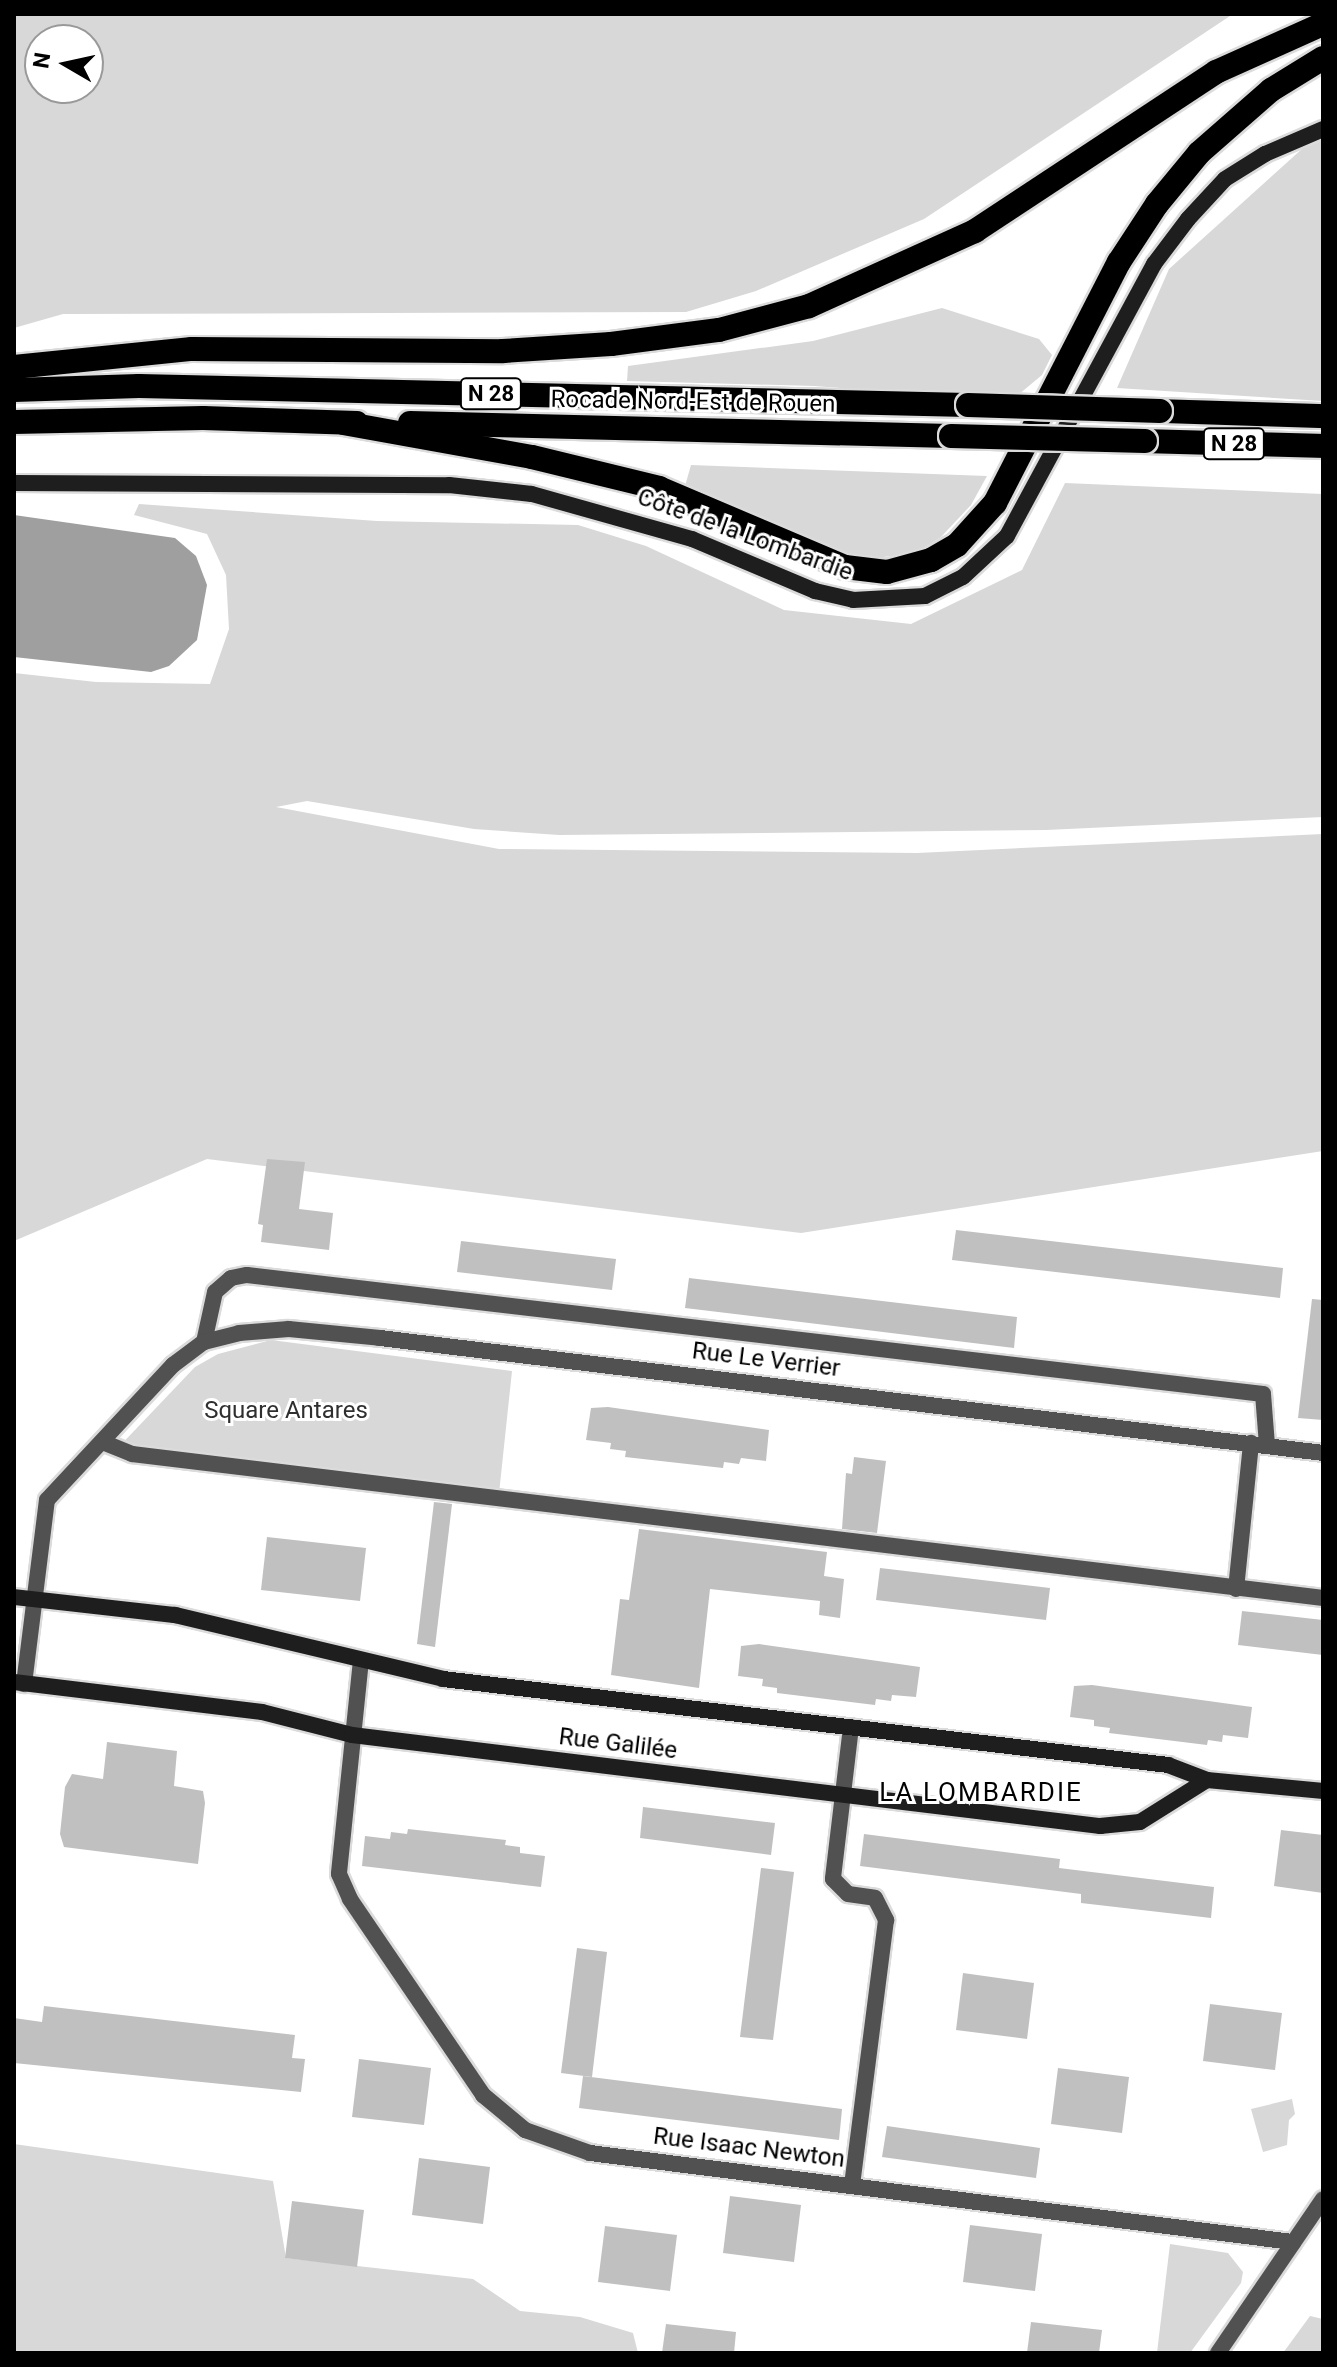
<!DOCTYPE html>
<html>
<head>
<meta charset="utf-8">
<style>
	body { margin:0 }
	#map { position:relative; width:1337px; height:2367px; overflow:hidden; background:#fff; font-family:Roboto,sans-serif }
	div>[style] { position:absolute }
	.green>* { inset:0; background:#d8d8d8 }
	.water>* { inset:0; background:#9f9f9f }
	.building>* { inset:0; background:#c0c0c0 }
	.roads { filter:drop-shadow(2px 0 #dbdbdb) drop-shadow(-2px 0 #dbdbdb) drop-shadow(0 2px #dbdbdb) drop-shadow(0 -2px #dbdbdb) }
	.street>* { height:16px; margin:-8px; padding:0 8px; transform-origin:8px; border-radius:8px; background:#515151 }
	.secondary>* { height:16px; margin:-8px; padding:0 8px; transform-origin:8px; border-radius:8px; background:#1e1e1e }
	.highway>* { height:24px; margin:-12px; padding:0 12px; transform-origin:12px; border-radius:12px; background:#000 }
	.bridges { filter:drop-shadow(2px 0 #dbdbdb) drop-shadow(-2px 0 #dbdbdb) drop-shadow(0 2px #dbdbdb) drop-shadow(0 -2px #dbdbdb) }
	.highway-bridge>* { height:24px; margin:-12px; padding:0 12px; transform-origin:12px; border-radius:12px; background:#000 }
	span { translate:-50% -50%; white-space:nowrap; text-align:center; line-height:1.15; -webkit-text-stroke:6px #fff; paint-order:stroke }
	.shield-label span { padding:2px 6px; background:#fff; border:2px solid; border-radius:6px; -webkit-text-stroke-width:0 }
	.shield-label { font-size:22px; color:#000; font-weight:700 }
	.street-label { font-size:24px; color:#000 }
	.park-label { font-size:24px; color:#2f2f2f }
	.neighbourhood-label { font-size:26px; color:#000; letter-spacing:2px }
	.frame { position:absolute; inset:0; border:16px solid #000; pointer-events:none }
	.north { position:absolute; left:24px; top:24px; width:80px; height:80px; box-sizing:border-box; background:#fff; border:2px solid #999; border-radius:50%; rotate:279deg; font-size:22px; font-weight:700; line-height:32px; text-align:center; color:#000 }
	.north::after { content:''; display:block; margin:auto; width:28px; height:36px; background:#000; clip-path:polygon(50% 0,100% 100%,50% 72%,0 100%) }
</style>
</head>
<body>
<div id="map">
	<div class="green">
		<div style="clip-path:polygon(evenodd,14px 14px,1233px 14px,924px 219px,756px 291px,686px 312px,63px 314px,14px 328px,14px 14px,40px 40px,88px 40px,88px 88px,40px 88px,40px 40px)"></div>
		<div style="clip-path:polygon(1323px 130px,1323px 401px,1117px 388px,1169px 269px)"></div>
		<div style="clip-path:polygon(942px 308px,1039px 339px,1052px 355px,1042px 375px,1018px 395px,987px 399px,814px 386px,627px 381px,628px 366px,813px 341px)"></div>
		<div style="clip-path:polygon(691px 465px,987px 476px,971px 505px,941px 537px,914px 554px,873px 558px,828px 550px,685px 486px)"></div>
		<div style="clip-path:polygon(1065px 483px,1323px 494px,1323px 817px,1046px 830px,559px 835px,474px 829px,307px 801px,276px 807px,499px 849px,917px 853px,1323px 834px,1323px 1151px,801px 1233px,207px 1159px,14px 1241px,14px 673px,96px 682px,210px 684px,229px 629px,226px 575px,207px 534px,134px 515px,139px 504px,377px 521px,578px 525px,646px 546px,784px 610px,911px 624px,1022px 570px)"></div>
		<div style="clip-path:polygon(271px 1340px,512px 1371px,498px 1503px,120px 1460px,114px 1452px,195px 1367px,218px 1354px)"></div>
		<div style="clip-path:polygon(1292px 2099px,1295px 2114px,1289px 2120px,1287px 2145px,1263px 2152px,1251px 2109px)"></div>
		<div style="clip-path:polygon(14px 2144px,273px 2181px,286px 2258px,473px 2279px,520px 2311px,580px 2317px,633px 2333px,638px 2353px,14px 2353px)"></div>
		<div style="clip-path:polygon(1170px 2244px,1228px 2253px,1243px 2272px,1241px 2283px,1190px 2353px,1157px 2353px)"></div>
		<div style="clip-path:polygon(1310px 2316px,1323px 2319px,1323px 2353px,1283px 2353px)"></div>
	</div>
	<div class="water">
		<div style="clip-path:polygon(14px 515px,175px 538px,196px 556px,207px 585px,197px 640px,169px 666px,151px 672px,14px 657px)"></div>
	</div>
	<div class="building">
		<div style="clip-path:polygon(267px 1159px,305px 1162px,299px 1209px,333px 1213px,329px 1250px,261px 1242px,263px 1225px,258px 1224px)"></div>
		<div style="clip-path:polygon(956px 1230px,1283px 1268px,1280px 1298px,952px 1260px)"></div>
		<div style="clip-path:polygon(461px 1241px,616px 1259px,612px 1290px,457px 1272px)"></div>
		<div style="clip-path:polygon(689px 1278px,1017px 1317px,1014px 1348px,685px 1308px)"></div>
		<div style="clip-path:polygon(1312px 1299px,1323px 1300px,1323px 1420px,1298px 1418px)"></div>
		<div style="clip-path:polygon(608px 1407px,769px 1430px,766px 1461px,741px 1458px,739px 1464px,724px 1462px,723px 1468px,625px 1457px,626px 1451px,610px 1449px,611px 1443px,586px 1440px,591px 1408px)"></div>
		<div style="clip-path:polygon(854px 1457px,886px 1461px,877px 1533px,842px 1529px,846px 1473px,852px 1474px)"></div>
		<div style="clip-path:polygon(434px 1502px,452px 1504px,435px 1647px,417px 1644px)"></div>
		<div style="clip-path:polygon(639px 1529px,827px 1552px,824px 1576px,844px 1579px,840px 1618px,819px 1615px,820px 1601px,710px 1589px,699px 1688px,611px 1675px,620px 1599px,629px 1600px)"></div>
		<div style="clip-path:polygon(267px 1537px,366px 1548px,360px 1601px,261px 1590px)"></div>
		<div style="clip-path:polygon(880px 1568px,1050px 1588px,1046px 1620px,876px 1600px)"></div>
		<div style="clip-path:polygon(1242px 1611px,1323px 1620px,1323px 1655px,1238px 1645px)"></div>
		<div style="clip-path:polygon(759px 1644px,920px 1667px,916px 1697px,892px 1695px,891px 1701px,876px 1699px,875px 1705px,777px 1693px,777px 1688px,762px 1686px,763px 1679px,738px 1676px,741px 1646px)"></div>
		<div style="clip-path:polygon(1092px 1685px,1252px 1707px,1248px 1738px,1223px 1735px,1222px 1742px,1208px 1740px,1207px 1745px,1109px 1733px,1110px 1728px,1094px 1726px,1094px 1720px,1070px 1717px,1074px 1686px)"></div>
		<div style="clip-path:polygon(107px 1742px,177px 1751px,174px 1786px,203px 1791px,205px 1803px,198px 1864px,64px 1847px,60px 1834px,65px 1787px,72px 1774px,103px 1779px)"></div>
		<div style="clip-path:polygon(643px 1807px,775px 1823px,771px 1855px,640px 1838px)"></div>
		<div style="clip-path:polygon(408px 1829px,506px 1840px,505px 1845px,520px 1847px,520px 1853px,545px 1856px,541px 1887px,362px 1866px,365px 1836px,390px 1839px,391px 1832px,407px 1834px)"></div>
		<div style="clip-path:polygon(1281px 1830px,1323px 1835px,1323px 1893px,1274px 1886px)"></div>
		<div style="clip-path:polygon(864px 1834px,1060px 1859px,1059px 1868px,1214px 1887px,1211px 1918px,1081px 1903px,1081px 1894px,860px 1866px)"></div>
		<div style="clip-path:polygon(761px 1868px,794px 1872px,773px 2040px,740px 2037px)"></div>
		<div style="clip-path:polygon(577px 1948px,607px 1952px,592px 2077px,561px 2073px)"></div>
		<div style="clip-path:polygon(963px 1973px,1034px 1983px,1027px 2039px,956px 2030px)"></div>
		<div style="clip-path:polygon(1210px 2004px,1282px 2013px,1275px 2070px,1203px 2061px)"></div>
		<div style="clip-path:polygon(44px 2006px,295px 2035px,292px 2058px,305px 2059px,301px 2092px,14px 2063px,14px 2018px,42px 2022px)"></div>
		<div style="clip-path:polygon(359px 2059px,431px 2068px,424px 2125px,352px 2117px)"></div>
		<div style="clip-path:polygon(1058px 2068px,1129px 2077px,1122px 2133px,1051px 2124px)"></div>
		<div style="clip-path:polygon(583px 2076px,842px 2109px,839px 2140px,579px 2108px)"></div>
		<div style="clip-path:polygon(887px 2126px,1040px 2148px,1036px 2178px,882px 2157px)"></div>
		<div style="clip-path:polygon(419px 2158px,490px 2167px,483px 2224px,412px 2215px)"></div>
		<div style="clip-path:polygon(730px 2196px,801px 2205px,794px 2262px,723px 2253px)"></div>
		<div style="clip-path:polygon(292px 2201px,364px 2210px,357px 2267px,285px 2258px)"></div>
		<div style="clip-path:polygon(970px 2225px,1042px 2234px,1035px 2291px,963px 2282px)"></div>
		<div style="clip-path:polygon(605px 2226px,677px 2235px,670px 2291px,598px 2282px)"></div>
		<div style="clip-path:polygon(1031px 2322px,1102px 2330px,1099px 2353px,1027px 2353px)"></div>
		<div style="clip-path:polygon(666px 2324px,736px 2332px,734px 2353px,662px 2353px)"></div>
	</div>
	<div class="roads">
		<div class="street">
			<div style="left:204px;top:1342px;width:51px;rotate:-77.6deg"></div>
			<div style="left:215px;top:1292px;width:21px;rotate:-41deg"></div>
			<div style="left:231px;top:1278px;width:16px;rotate:-11deg"></div>
			<div style="left:247px;top:1275px;width:1023px;rotate:6.68deg"></div>
			<div style="left:1263px;top:1394px;width:51px;rotate:85.5deg"></div>
			<div style="left:105px;top:1443px;width:29px;rotate:22deg"></div>
			<div style="left:132px;top:1454px;width:1200px;rotate:6.89deg"></div>
			<div style="left:1236px;top:1589px;width:147px;rotate:-84.1deg"></div>
			<div style="left:361px;top:1660px;width:215px;rotate:95.9deg"></div>
			<div style="left:339px;top:1874px;width:27px;rotate:66deg"></div>
			<div style="left:350px;top:1899px;width:237px;rotate:55.8deg"></div>
			<div style="left:483px;top:2095px;width:55px;rotate:39.8deg"></div>
			<div style="left:525px;top:2130px;width:69px;rotate:19.5deg"></div>
			<div style="left:590px;top:2153px;width:709px;rotate:7.22deg"></div>
			<div style="left:24px;top:1684px;width:185px;rotate:-82.9deg"></div>
			<div style="left:47px;top:1500px;width:185px;rotate:-47deg"></div>
			<div style="left:173px;top:1365px;width:39px;rotate:-37deg"></div>
			<div style="left:204px;top:1342px;width:36px;rotate:-14deg"></div>
			<div style="left:239px;top:1333px;width:50px;rotate:-4.6deg"></div>
			<div style="left:289px;top:1329px;width:91px;rotate:5.6deg"></div>
			<div style="left:380px;top:1338px;width:950px;rotate:6.95deg"></div>
			<div style="left:851px;top:1727px;width:153px;rotate:96.8deg"></div>
			<div style="left:833px;top:1879px;width:21px;rotate:45deg"></div>
			<div style="left:848px;top:1894px;width:27px;rotate:8deg"></div>
			<div style="left:875px;top:1898px;width:25px;rotate:63deg"></div>
			<div style="left:886px;top:1920px;width:268px;rotate:97.3deg"></div>
			<div style="left:1218px;top:2353px;width:186px;rotate:-55.7deg"></div>
		</div>
		<div class="secondary">
			<div style="left:14px;top:483px;width:435px;rotate:0.3deg"></div>
			<div style="left:449px;top:485px;width:83px;rotate:6.2deg"></div>
			<div style="left:532px;top:494px;width:166px;rotate:15.7deg"></div>
			<div style="left:692px;top:539px;width:134px;rotate:22.9deg"></div>
			<div style="left:815px;top:591px;width:39px;rotate:13deg"></div>
			<div style="left:853px;top:600px;width:72px;rotate:-3.2deg"></div>
			<div style="left:925px;top:596px;width:42px;rotate:-26.6deg"></div>
			<div style="left:963px;top:577px;width:60px;rotate:-43deg"></div>
			<div style="left:1007px;top:536px;width:309px;rotate:-61.6deg"></div>
			<div style="left:1154px;top:264px;width:56px;rotate:-52.9deg"></div>
			<div style="left:1188px;top:219px;width:54px;rotate:-47.2deg"></div>
			<div style="left:1225px;top:179px;width:47px;rotate:-32deg"></div>
			<div style="left:1265px;top:154px;width:63px;rotate:-23.3deg"></div>
			<div style="left:14px;top:1597px;width:162px;rotate:6.4deg"></div>
			<div style="left:175px;top:1615px;width:276px;rotate:13.4deg"></div>
			<div style="left:443px;top:1679px;width:730px;rotate:6.76deg"></div>
			<div style="left:1168px;top:1765px;width:42px;rotate:21deg"></div>
			<div style="left:1207px;top:1780px;width:117px;rotate:5.4deg"></div>
			<div style="left:14px;top:1682px;width:250px;rotate:6.9deg"></div>
			<div style="left:262px;top:1712px;width:93px;rotate:14.3deg"></div>
			<div style="left:352px;top:1735px;width:754px;rotate:6.94deg"></div>
			<div style="left:1100px;top:1826px;width:40px;rotate:-5.7deg"></div>
			<div style="left:1140px;top:1822px;width:79px;rotate:-32.1deg"></div>
		</div>
		<div class="highway">
			<div style="left:14px;top:367px;width:179px;rotate:-5.8deg"></div>
			<div style="left:192px;top:349px;width:311px;rotate:0.4deg"></div>
			<div style="left:503px;top:351px;width:108px;rotate:-3.7deg"></div>
			<div style="left:611px;top:344px;width:109px;rotate:-7.4deg"></div>
			<div style="left:719px;top:330px;width:93px;rotate:-14.9deg"></div>
			<div style="left:809px;top:306px;width:182px;rotate:-24.3deg"></div>
			<div style="left:975px;top:231px;width:289px;rotate:-33.4deg"></div>
			<div style="left:1216px;top:72px;width:117px;rotate:-24.2deg"></div>
			<div style="left:14px;top:390px;width:125px;rotate:-1.8deg"></div>
			<div style="left:139px;top:386px;width:829px;rotate:1.31deg"></div>
			<div style="left:1160px;top:411px;width:163px;rotate:1.8deg"></div>
			<div style="left:14px;top:422px;width:189px;rotate:-1.2deg"></div>
			<div style="left:203px;top:418px;width:154px;rotate:1.9deg"></div>
			<div style="left:343px;top:423px;width:192px;rotate:10.2deg"></div>
			<div style="left:532px;top:457px;width:131px;rotate:13.7deg"></div>
			<div style="left:659px;top:488px;width:202px;rotate:23deg"></div>
			<div style="left:845px;top:567px;width:42px;rotate:6.8deg"></div>
			<div style="left:887px;top:572px;width:46px;rotate:-15.3deg"></div>
			<div style="left:931px;top:560px;width:30px;rotate:-30deg"></div>
			<div style="left:957px;top:545px;width:57px;rotate:-47.9deg"></div>
			<div style="left:995px;top:503px;width:271px;rotate:-62.8deg"></div>
			<div style="left:1119px;top:262px;width:69px;rotate:-56.8deg"></div>
			<div style="left:1157px;top:204px;width:66px;rotate:-50.5deg"></div>
			<div style="left:1199px;top:153px;width:96px;rotate:-41.2deg"></div>
			<div style="left:1271px;top:90px;width:61px;rotate:-31.6deg"></div>
			<div style="left:410px;top:423px;width:541px;rotate:1.38deg"></div>
			<div style="left:1145px;top:441px;width:178px;rotate:1.6deg"></div>
		</div>
	</div>
	<div class="bridges">
		<div class="highway-bridge">
			<div style="left:968px;top:405px;width:192px;rotate:1.8deg"></div>
			<div style="left:951px;top:436px;width:194px;rotate:1.5deg"></div>
		</div>
	</div>
	<div class="shield-label">
		<span style="left:491px;top:394px">N 28</span>
		<span style="left:1234px;top:444px">N 28</span>
	</div>
	<div class="street-label">
		<span style="left:693px;top:402px;rotate:1deg">Rocade Nord-Est de Rouen</span>
		<span style="left:745px;top:535px;rotate:20deg">Côte de la Lombardie</span>
		<span style="left:766px;top:1360px;rotate:7deg">Rue Le Verrier</span>
		<span style="left:618px;top:1744px;rotate:7deg">Rue Galilée</span>
		<span style="left:749px;top:2148px;rotate:7deg">Rue Isaac Newton</span>
	</div>
	<div class="park-label">
		<span style="left:286px;top:1411px">Square Antares</span>
	</div>
	<div class="neighbourhood-label">
		<span style="left:981px;top:1793px">LA LOMBARDIE</span>
	</div>
	<div class="frame"></div>
	<div class="north">N</div>
</div>
</body>
</html>
